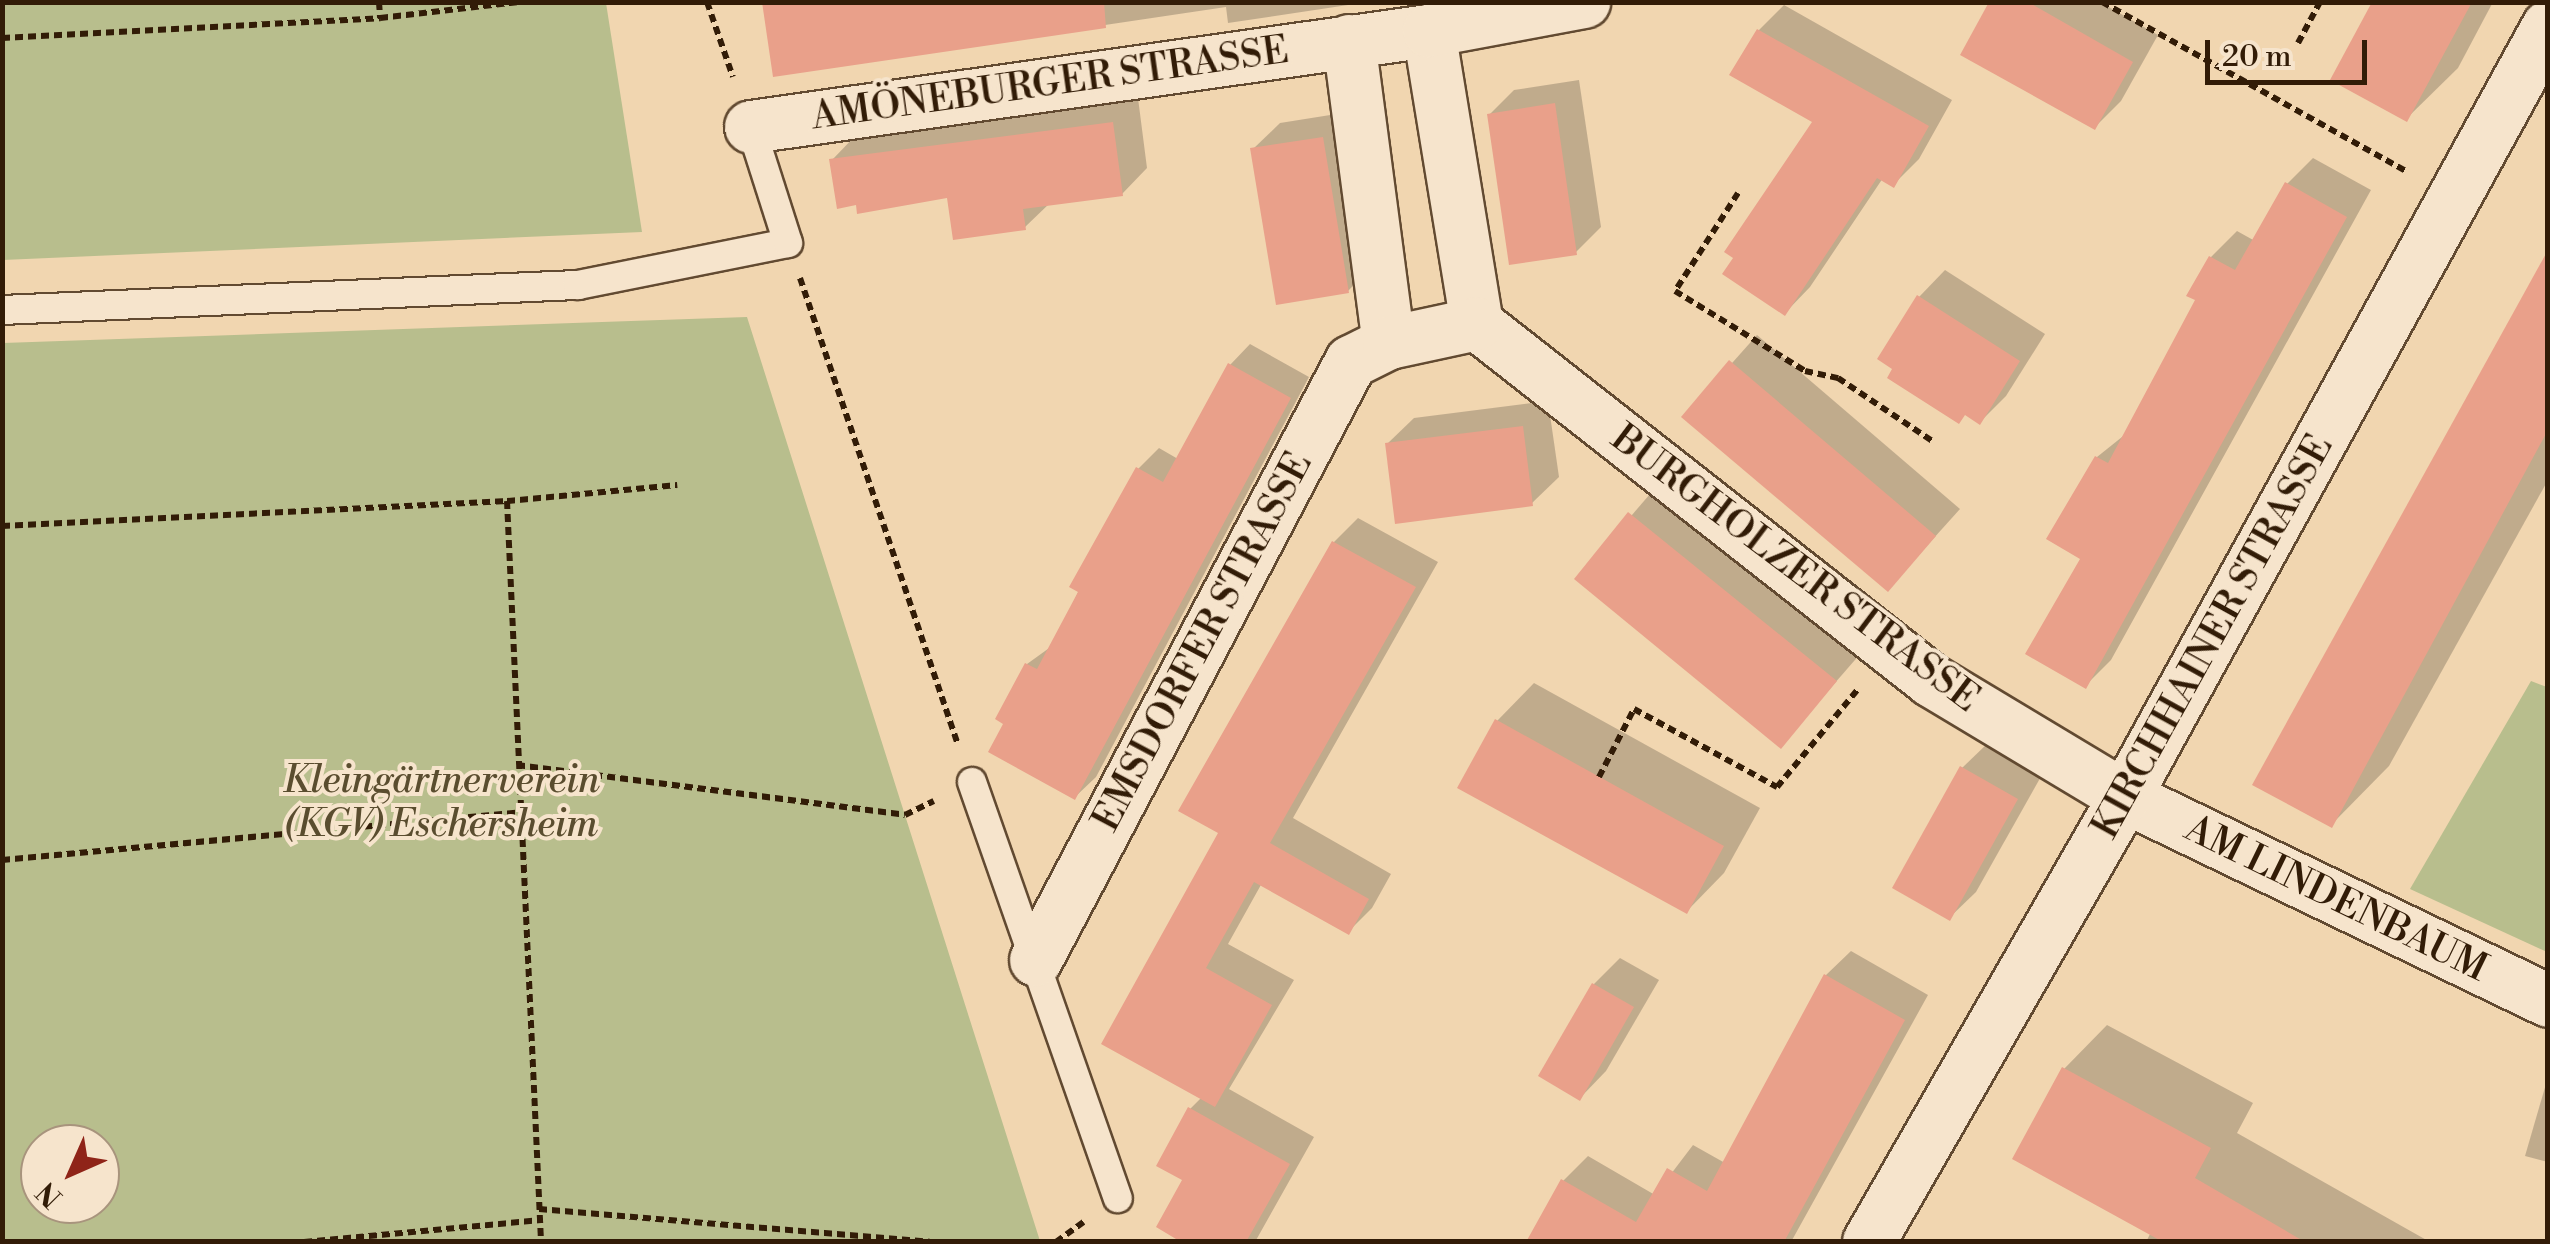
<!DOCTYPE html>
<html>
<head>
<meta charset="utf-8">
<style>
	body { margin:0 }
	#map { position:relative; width:2550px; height:1244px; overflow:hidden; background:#f1d6b0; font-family:"Libre Bodoni",serif }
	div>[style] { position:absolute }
	.green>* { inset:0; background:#b8be8d }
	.shadow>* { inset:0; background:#0003 }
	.building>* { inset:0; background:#e9a08a }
	.path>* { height:6px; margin-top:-3px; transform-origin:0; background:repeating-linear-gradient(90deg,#321c07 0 8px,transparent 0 13px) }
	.roads { filter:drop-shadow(2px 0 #624a31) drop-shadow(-2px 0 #624a31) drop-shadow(0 2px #624a31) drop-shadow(0 -2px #624a31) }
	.lane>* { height:28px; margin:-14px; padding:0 14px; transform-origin:14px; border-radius:14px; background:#f6e4cc }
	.street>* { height:52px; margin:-26px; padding:0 26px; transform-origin:26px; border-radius:26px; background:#f6e4cc }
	span { translate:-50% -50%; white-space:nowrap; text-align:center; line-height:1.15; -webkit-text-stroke:8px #f6e4cc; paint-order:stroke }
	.street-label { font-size:38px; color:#321c07 }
	.park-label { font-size:38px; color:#5a4d2f; font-style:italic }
	.frame { position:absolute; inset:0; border:5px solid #321c07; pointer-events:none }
	.north { position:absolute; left:20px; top:1124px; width:100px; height:100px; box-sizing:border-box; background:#f6e4cc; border:2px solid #a8947d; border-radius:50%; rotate:225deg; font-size:28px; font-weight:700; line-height:40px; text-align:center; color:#321c07 }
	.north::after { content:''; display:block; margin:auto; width:35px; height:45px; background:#8f2418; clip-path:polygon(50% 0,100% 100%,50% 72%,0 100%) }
	.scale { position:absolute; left:2205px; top:40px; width:162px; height:45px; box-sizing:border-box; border:5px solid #321c07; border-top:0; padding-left:12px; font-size:30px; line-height:35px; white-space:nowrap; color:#321c07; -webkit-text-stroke:8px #f6e4cc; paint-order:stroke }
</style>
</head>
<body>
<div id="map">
	<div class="green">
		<div style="clip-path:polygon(2px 3px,606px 3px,642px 232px,3px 260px)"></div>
		<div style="clip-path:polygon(evenodd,747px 317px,1040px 1241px,3px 1241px,3px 343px,747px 317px,40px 1144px,100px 1144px,100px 1204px,40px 1204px,40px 1144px)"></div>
		<div style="clip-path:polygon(2531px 681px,2547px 687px,2547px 952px,2410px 889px)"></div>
	</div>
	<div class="shadow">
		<div style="clip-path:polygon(765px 2px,1368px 2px,1228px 23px,1226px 7px,775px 74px)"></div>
		<div style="clip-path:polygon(1992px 2px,2100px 2px,2158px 35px,2121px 101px,2095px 127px)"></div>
		<div style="clip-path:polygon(2375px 2px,2493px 2px,2458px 68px,2406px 119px)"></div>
		<div style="clip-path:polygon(1784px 5px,1952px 100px,1919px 159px,1894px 184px,1883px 178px,1810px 287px,1785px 313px,1815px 121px,1732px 74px,1759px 30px)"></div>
		<div style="clip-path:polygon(1579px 80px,1601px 227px,1576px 252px,1489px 115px,1514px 90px)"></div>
		<div style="clip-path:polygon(1138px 98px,1147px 168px,1122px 194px,1050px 203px,1024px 228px,950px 196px,832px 160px,857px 134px)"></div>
		<div style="clip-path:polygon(1349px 112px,1374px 264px,1348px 291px,1253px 149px,1280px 123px)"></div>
		<div style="clip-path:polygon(2313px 158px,2371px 190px,2111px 660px,2085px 686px,2083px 559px,2097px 457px,2127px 433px,2198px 300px,2211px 257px,2237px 231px,2255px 241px,2287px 184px)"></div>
		<div style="clip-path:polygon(2548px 254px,2548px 480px,2389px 766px,2331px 825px)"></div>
		<div style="clip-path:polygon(1945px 270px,2045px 334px,2006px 396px,1980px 422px,1919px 297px)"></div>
		<div style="clip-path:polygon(1757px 335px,1960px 509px,1888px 589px,1684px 417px)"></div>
		<div style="clip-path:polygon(1250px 344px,1309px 377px,1096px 777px,1075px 797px,1006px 723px,1027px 664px,1052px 646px,1138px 469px,1159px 448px,1178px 459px,1230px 365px)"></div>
		<div style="clip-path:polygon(1548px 401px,1559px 477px,1532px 503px,1387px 444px,1414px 418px)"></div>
		<div style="clip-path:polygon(1656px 487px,1861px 653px,1781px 745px,1577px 579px)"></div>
		<div style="clip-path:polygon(1358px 518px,1438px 562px,1293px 818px,1391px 874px,1372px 908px,1348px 932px,1262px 883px,1228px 944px,1294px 980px,1229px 1089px,1314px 1137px,1255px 1242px,1186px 1242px,1190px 1109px,1202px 1097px,1105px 1043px,1221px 832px,1334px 542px)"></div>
		<div style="clip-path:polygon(1534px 683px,1760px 808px,1724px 873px,1687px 911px,1497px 721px)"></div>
		<div style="clip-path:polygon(1989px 742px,2043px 773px,1976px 892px,1949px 918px,1962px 768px)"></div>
		<div style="clip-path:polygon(1851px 951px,1928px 995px,1791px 1242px,1552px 1242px,1563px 1181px,1588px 1156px,1655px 1195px,1693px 1145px,1725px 1163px,1826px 975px)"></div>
		<div style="clip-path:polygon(1620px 958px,1659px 980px,1606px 1071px,1580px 1098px,1594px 984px)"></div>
		<div style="clip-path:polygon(2107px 1025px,2253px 1103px,2237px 1133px,2430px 1242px,2146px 1242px,2151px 1232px,2064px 1069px)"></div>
		<div style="clip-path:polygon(2548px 1077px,2548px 1162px,2525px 1156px)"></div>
	</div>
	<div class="building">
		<div style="clip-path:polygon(762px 2px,1104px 2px,1106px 28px,773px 77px)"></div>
		<div style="clip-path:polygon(1989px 2px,2028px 2px,2133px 62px,2095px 130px,1960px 55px)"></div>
		<div style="clip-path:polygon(2372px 2px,2472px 2px,2407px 122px,2330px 80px)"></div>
		<div style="clip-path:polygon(1757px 29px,1929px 126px,1894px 188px,1877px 178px,1785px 316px,1722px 274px,1733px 258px,1724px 252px,1812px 122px,1729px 75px)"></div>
		<div style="clip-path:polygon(1555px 103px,1577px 255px,1509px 265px,1487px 114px)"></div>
		<div style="clip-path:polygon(1113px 122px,1123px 196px,1023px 209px,1026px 230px,953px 240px,947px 198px,857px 214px,856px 205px,837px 209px,829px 159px)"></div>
		<div style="clip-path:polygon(1323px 137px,1349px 293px,1276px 305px,1250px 148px)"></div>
		<div style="clip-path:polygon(2285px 182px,2347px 217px,2086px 689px,2025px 654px,2080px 559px,2046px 539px,2095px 456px,2108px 463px,2195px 300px,2186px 296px,2209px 256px,2235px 270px)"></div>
		<div style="clip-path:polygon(2548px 250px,2548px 430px,2332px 828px,2252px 785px)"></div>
		<div style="clip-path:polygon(1917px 295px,2020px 361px,1980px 425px,1965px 415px,1959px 424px,1887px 378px,1892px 369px,1877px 359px)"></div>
		<div style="clip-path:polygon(1729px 360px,1936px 536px,1888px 592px,1681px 417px)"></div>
		<div style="clip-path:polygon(1228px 363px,1291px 398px,1075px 800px,988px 752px,1003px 724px,995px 719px,1025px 663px,1037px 669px,1078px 592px,1069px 587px,1136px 467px,1163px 482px)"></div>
		<div style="clip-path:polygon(1523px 426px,1533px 506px,1395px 524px,1385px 443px)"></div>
		<div style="clip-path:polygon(1628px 512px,1837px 681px,1781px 749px,1574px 579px)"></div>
		<div style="clip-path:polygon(1332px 541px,1416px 587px,1270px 843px,1369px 899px,1349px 935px,1254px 882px,1206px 968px,1272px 1005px,1215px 1107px,1101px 1044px,1218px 833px,1178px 811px)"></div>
		<div style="clip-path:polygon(1495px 719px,1724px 846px,1687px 914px,1457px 788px)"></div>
		<div style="clip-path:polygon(1960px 766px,2018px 799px,1950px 921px,1892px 888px)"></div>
		<div style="clip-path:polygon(1824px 974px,1905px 1020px,1784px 1242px,1526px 1242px,1561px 1179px,1636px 1222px,1667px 1168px,1707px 1191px)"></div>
		<div style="clip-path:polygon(1592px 983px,1634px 1007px,1580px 1101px,1538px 1076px)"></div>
		<div style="clip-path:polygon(2062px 1067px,2211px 1148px,2195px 1178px,2305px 1242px,2163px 1242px,2012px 1159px)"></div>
		<div style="clip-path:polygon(1188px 1107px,1290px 1164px,1246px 1242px,1181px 1242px,1156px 1227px,1182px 1180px,1156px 1166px)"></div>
	</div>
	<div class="path">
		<div style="left:379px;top:2px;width:16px;rotate:86deg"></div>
		<div style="left:707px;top:2px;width:79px;rotate:70.9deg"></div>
		<div style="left:2102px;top:2px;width:349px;rotate:29.1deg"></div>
		<div style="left:2px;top:38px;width:379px;rotate:-3deg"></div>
		<div style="left:380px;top:18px;width:140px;rotate:-6.6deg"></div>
		<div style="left:2298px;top:43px;width:47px;rotate:-61.8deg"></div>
		<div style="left:1738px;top:193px;width:117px;rotate:122.7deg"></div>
		<div style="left:1675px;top:291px;width:153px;rotate:31.6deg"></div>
		<div style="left:1805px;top:371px;width:34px;rotate:12deg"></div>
		<div style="left:1838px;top:378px;width:113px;rotate:33.8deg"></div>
		<div style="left:800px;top:278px;width:493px;rotate:71.3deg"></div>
		<div style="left:507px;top:501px;width:171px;rotate:-5.4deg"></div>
		<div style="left:2px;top:526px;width:506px;rotate:-2.83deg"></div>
		<div style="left:507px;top:501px;width:742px;rotate:87.37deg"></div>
		<div style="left:517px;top:765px;width:391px;rotate:7.3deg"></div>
		<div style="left:905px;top:815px;width:32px;rotate:-26deg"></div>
		<div style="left:1599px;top:777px;width:76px;rotate:-62.8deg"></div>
		<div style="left:1634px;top:709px;width:163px;rotate:28.6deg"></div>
		<div style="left:1777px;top:787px;width:129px;rotate:-50.4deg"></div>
		<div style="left:2px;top:860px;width:523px;rotate:-5.26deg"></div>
		<div style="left:539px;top:1209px;width:392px;rotate:4.8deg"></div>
		<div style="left:304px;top:1242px;width:238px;rotate:-5.3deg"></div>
		<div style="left:1056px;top:1242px;width:34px;rotate:-36deg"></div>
	</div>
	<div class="roads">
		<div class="lane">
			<div style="left:2px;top:310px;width:577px;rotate:-2.49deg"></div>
			<div style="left:578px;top:285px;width:214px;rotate:-11.3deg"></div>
			<div style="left:788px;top:243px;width:122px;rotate:-107.7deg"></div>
			<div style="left:972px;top:782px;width:441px;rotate:70.7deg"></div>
		</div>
		<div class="street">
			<div style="left:1429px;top:31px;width:297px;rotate:80.7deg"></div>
			<div style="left:1349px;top:41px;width:305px;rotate:82.5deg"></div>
			<div style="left:751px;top:127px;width:685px;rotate:-8.06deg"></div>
			<div style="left:1429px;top:31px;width:158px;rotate:-10.6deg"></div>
			<div style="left:1477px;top:324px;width:578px;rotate:38.12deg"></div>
			<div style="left:1932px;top:681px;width:225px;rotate:31deg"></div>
			<div style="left:2125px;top:797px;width:470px;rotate:25.7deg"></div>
			<div style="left:1036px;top:960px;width:676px;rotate:-62.22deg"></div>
			<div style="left:1351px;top:362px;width:42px;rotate:-26.6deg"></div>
			<div style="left:1389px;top:343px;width:90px;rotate:-12.2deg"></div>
			<div style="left:1869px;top:1242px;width:513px;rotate:-60.09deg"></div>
			<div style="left:2125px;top:797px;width:879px;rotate:-61.22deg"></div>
		</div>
	</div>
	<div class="street-label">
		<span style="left:1050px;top:84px;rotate:-8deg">AMÖNEBURGER STRASSE</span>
		<span style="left:1795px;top:569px;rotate:37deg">BURGHOLZER STRASSE</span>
		<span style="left:2213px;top:637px;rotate:-61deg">KIRCHHAINER STRASSE</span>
		<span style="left:1203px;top:642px;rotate:-62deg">EMSDORFER STRASSE</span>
		<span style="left:2336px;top:899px;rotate:26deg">AM LINDENBAUM</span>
	</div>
	<div class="park-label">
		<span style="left:441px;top:803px">Kleingärtnerverein<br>(KGV) Eschersheim</span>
	</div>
	<div class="frame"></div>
	<div class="north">N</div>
	<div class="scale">20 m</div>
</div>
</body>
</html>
